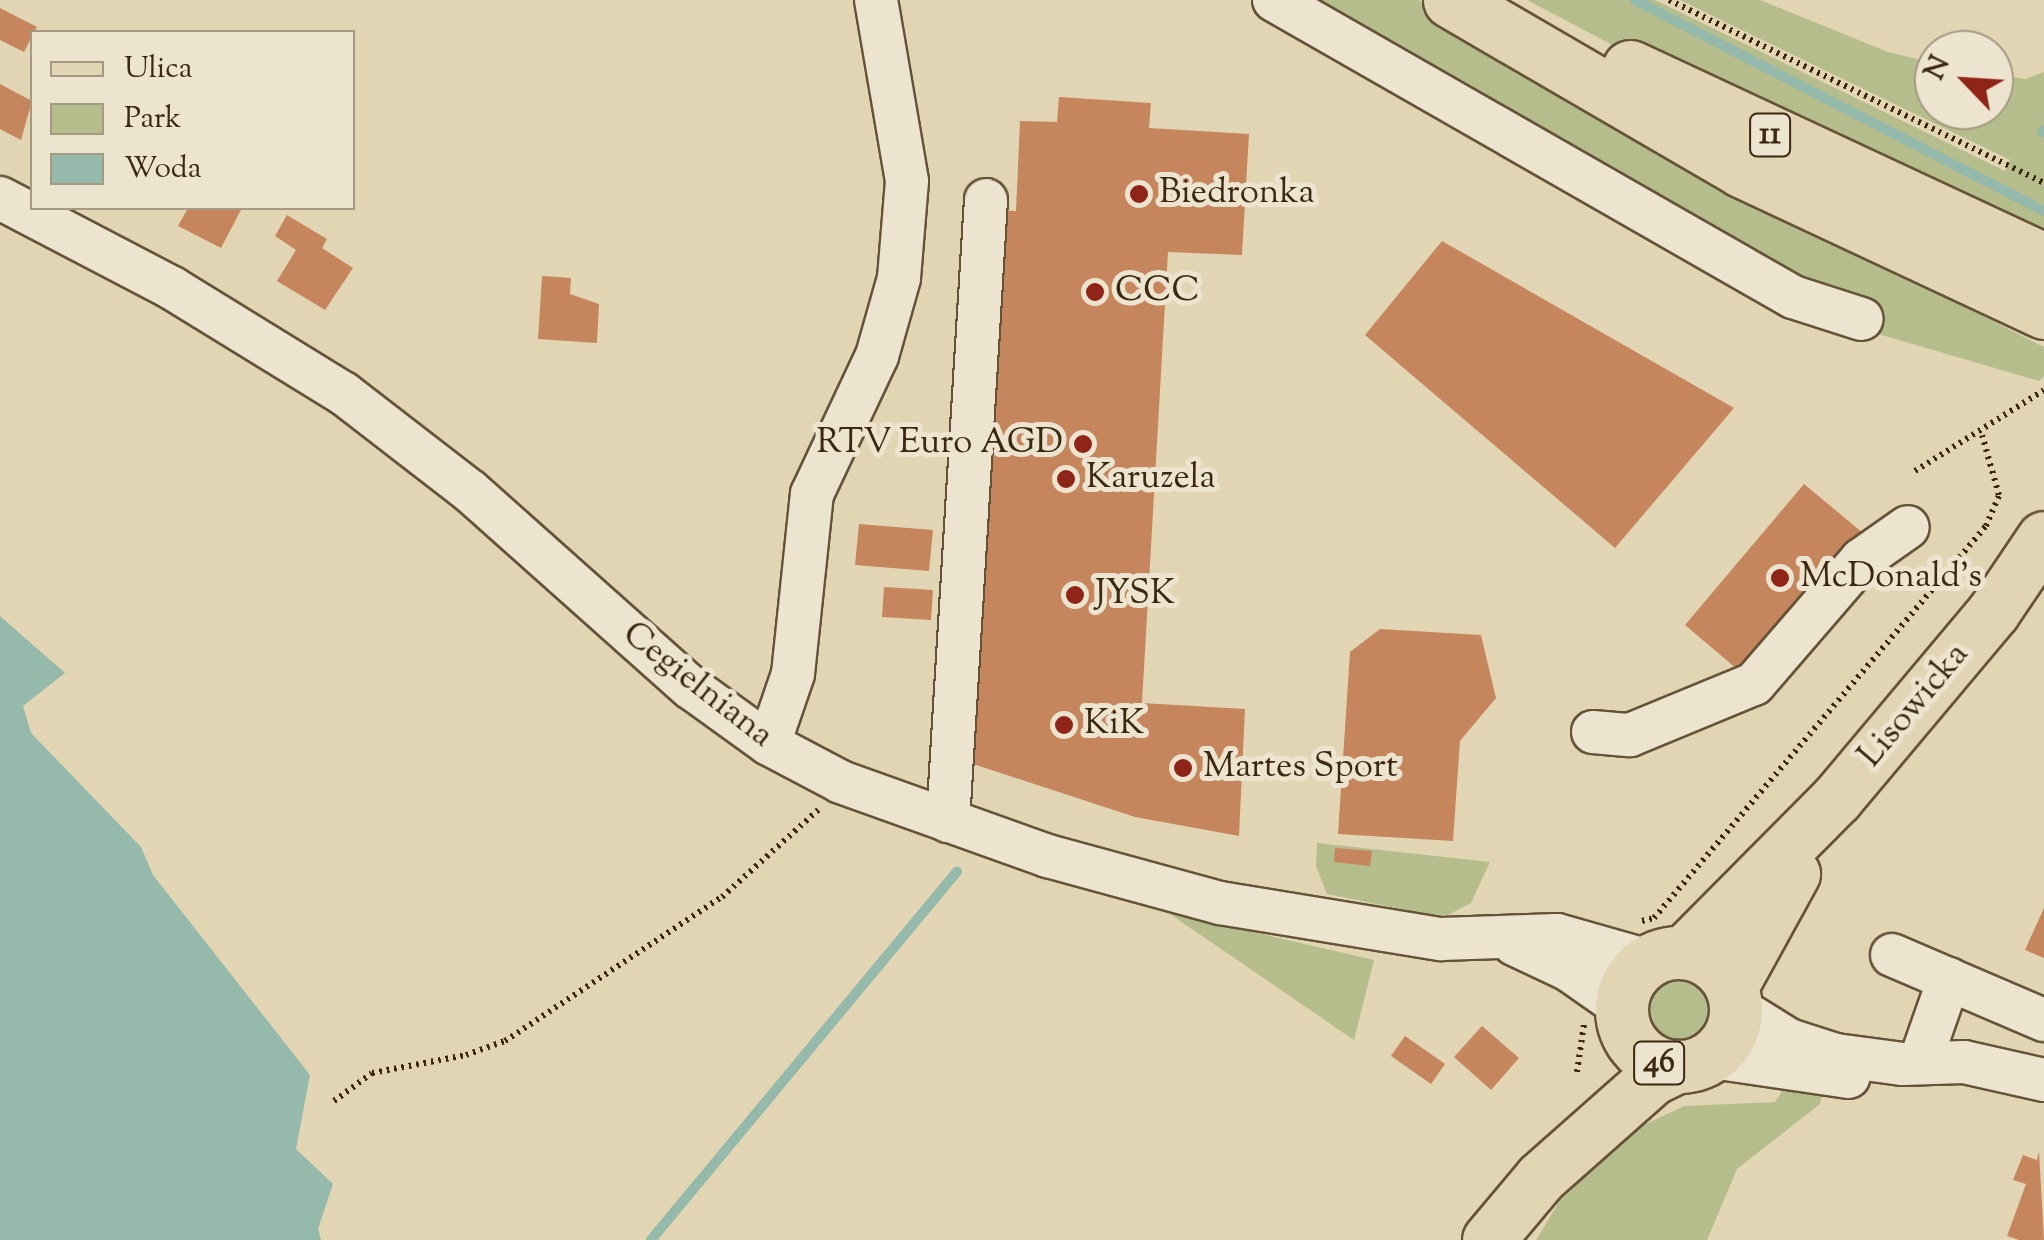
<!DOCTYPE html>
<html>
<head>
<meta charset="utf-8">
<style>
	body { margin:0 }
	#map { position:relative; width:2044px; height:1240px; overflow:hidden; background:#e2d5b4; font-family:"Sorts Mill Goudy",serif }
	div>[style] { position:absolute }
	.green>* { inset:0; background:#b5bd8c }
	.round { border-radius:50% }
	.water>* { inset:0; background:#95b9aa }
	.stream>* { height:10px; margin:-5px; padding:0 5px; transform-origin:5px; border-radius:5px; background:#95b9aa }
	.building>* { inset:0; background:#c5865e }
	.path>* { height:6px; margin-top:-3px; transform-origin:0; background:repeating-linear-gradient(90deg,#3b280f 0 2.5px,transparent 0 7.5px) }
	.roads { filter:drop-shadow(2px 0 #655338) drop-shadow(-2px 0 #655338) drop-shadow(0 2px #655338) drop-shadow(0 -2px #655338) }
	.minor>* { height:42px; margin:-21px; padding:0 21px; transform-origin:21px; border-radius:21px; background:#ece4ce }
	.major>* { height:52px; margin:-26px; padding:0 26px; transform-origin:26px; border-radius:26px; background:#e2d5b4 }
	.major>.ring { margin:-26px; padding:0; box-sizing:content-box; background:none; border:52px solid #e2d5b4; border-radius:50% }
	.highway>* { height:55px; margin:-27.5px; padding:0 27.5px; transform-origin:27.5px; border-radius:27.5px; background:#e2d5b4 }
	.dots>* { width:28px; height:28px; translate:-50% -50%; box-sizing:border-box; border:5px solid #ece4ce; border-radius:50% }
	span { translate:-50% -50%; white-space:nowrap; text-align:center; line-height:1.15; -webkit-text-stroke:10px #ece4ce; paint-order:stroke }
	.shield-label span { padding:2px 8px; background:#ece4ce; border:2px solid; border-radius:8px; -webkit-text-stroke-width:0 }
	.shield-label { font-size:32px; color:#3b280f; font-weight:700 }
	.poi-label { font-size:35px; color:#3b280f }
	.left { translate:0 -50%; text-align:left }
	.right { translate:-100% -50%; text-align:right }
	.street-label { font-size:35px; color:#3b280f }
	.legend { position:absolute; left:30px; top:30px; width:325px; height:180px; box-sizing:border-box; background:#ece4ce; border:2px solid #a59982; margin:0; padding:12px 18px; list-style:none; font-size:30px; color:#3b280f }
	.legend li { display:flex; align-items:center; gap:20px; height:50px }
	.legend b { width:50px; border:2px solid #a59982 }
	.north { position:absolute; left:1914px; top:30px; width:100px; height:100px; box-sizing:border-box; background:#ece4ce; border:2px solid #a59982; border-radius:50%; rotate:295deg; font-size:28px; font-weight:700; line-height:40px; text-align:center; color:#3b280f }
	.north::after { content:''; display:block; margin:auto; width:35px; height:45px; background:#8f2418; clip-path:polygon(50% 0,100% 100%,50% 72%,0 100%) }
</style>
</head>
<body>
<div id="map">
	<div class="green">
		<div style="clip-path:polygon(1295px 0,1419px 0,1664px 154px,2044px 347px,2044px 376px,2039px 381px,1868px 331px)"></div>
		<div style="clip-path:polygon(1527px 0,1655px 0,2005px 171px,2010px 160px,1680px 0,1760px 0,1888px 52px,1934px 63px,1934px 110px,1994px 110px,1994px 74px,2025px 79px,2044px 72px,2044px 252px,1673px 77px)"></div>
		<div style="clip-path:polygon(1317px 843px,1490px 862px,1471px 903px,1448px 915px,1426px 914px,1327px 894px,1316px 866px)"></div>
		<div style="clip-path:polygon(1167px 912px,1374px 960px,1354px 1040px)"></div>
		<div class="round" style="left:1650px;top:981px;width:60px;height:60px"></div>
		<div style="clip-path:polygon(1785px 1087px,1824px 1088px,1820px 1104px,1737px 1169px,1707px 1240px,1536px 1240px,1559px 1202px,1631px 1131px,1684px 1106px,1775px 1102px)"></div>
	</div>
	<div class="water">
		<div style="clip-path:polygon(0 616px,65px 673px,23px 706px,31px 733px,141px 847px,153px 875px,310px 1075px,296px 1149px,333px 1184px,318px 1229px,321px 1240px,0 1240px)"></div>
	</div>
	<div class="stream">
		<div style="left:1635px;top:0;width:460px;rotate:27.3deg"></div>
		<div style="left:2042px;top:132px;width:3px;rotate:-45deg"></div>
		<div style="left:651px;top:1240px;width:479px;rotate:-50.3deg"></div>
	</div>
	<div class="building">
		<div style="clip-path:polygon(0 8px,37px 27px,24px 52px,0 40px)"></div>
		<div style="clip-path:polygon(0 84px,32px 101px,21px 140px,0 129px)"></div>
		<div style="clip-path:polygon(1059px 97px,1151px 103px,1149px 128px,1249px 134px,1242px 255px,1168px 252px,1142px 703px,1245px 709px,1239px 836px,1135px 817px,961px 760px,993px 210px,1016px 211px,1020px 121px,1057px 122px)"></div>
		<div style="clip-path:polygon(188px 208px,242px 208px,221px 248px,178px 226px)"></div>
		<div style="clip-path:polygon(287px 215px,327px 239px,322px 248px,353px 268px,325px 310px,277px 281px,296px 250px,275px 236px)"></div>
		<div style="clip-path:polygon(1442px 241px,1734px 408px,1615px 548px,1365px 335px)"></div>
		<div style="clip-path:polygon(542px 276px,571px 278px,570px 294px,599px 304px,597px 343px,538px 339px)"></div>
		<div style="clip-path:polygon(1804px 484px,1863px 533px,1744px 675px,1685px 625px)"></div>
		<div style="clip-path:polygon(859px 524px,933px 530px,929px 571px,855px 565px)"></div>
		<div style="clip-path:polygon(884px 587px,933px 590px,931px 620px,882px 617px)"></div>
		<div style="clip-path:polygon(1380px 629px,1481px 635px,1496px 698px,1460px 741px,1453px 841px,1338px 834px,1350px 652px)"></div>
		<div style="clip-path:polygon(1335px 848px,1372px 851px,1370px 866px,1334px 862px)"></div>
		<div style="clip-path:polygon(2044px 908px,2044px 958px,2025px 950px)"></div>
		<div style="clip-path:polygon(1482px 1026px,1519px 1058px,1491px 1090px,1454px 1057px)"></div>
		<div style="clip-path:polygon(1405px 1036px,1445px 1064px,1431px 1084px,1391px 1056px)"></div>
		<div style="clip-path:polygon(2039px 1151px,2044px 1240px,2019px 1240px,2007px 1236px,2026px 1184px,2013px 1180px,2023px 1155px,2037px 1160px)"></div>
	</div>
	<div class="path">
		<div style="left:1669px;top:0;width:417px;rotate:26deg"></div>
		<div style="left:1915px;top:471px;width:152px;rotate:-32.1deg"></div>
		<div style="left:1642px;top:921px;width:12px;rotate:-14deg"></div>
		<div style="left:1654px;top:918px;width:514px;rotate:-49.74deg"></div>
		<div style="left:1986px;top:526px;width:34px;rotate:-67deg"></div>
		<div style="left:1999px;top:495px;width:62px;rotate:-105.8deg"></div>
		<div style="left:1577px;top:1072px;width:49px;rotate:-81.7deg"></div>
		<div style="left:334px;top:1101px;width:47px;rotate:-36.4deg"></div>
		<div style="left:372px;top:1073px;width:96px;rotate:-10.8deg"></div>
		<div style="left:466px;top:1055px;width:41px;rotate:-19.7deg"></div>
		<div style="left:505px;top:1041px;width:260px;rotate:-33.6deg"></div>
		<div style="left:722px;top:897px;width:130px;rotate:-42.2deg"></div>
	</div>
	<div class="roads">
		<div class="minor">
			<div style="left:1274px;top:0;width:598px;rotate:29.78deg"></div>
			<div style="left:1793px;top:297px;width:72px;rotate:17.7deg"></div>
			<div style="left:0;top:198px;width:194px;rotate:27.6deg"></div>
			<div style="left:172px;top:288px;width:201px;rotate:31.6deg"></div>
			<div style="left:343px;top:393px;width:160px;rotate:37.7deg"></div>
			<div style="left:470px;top:491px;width:295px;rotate:41.7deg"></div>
			<div style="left:690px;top:687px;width:97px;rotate:35.8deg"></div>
			<div style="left:769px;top:744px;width:81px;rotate:27.8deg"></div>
			<div style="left:841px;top:782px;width:220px;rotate:19.7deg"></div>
			<div style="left:1048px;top:856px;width:178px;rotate:15.3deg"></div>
			<div style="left:1220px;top:903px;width:224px;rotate:9.3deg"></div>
			<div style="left:1441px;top:939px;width:116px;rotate:-2deg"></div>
			<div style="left:1557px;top:935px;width:96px;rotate:15.8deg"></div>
			<div style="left:1593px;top:732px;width:37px;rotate:5deg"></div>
			<div style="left:1630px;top:735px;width:134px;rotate:-22.4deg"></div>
			<div style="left:1754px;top:684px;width:164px;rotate:-49.2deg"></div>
			<div style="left:1861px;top:560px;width:57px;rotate:-35.1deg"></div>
			<div style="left:769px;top:744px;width:74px;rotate:-71.1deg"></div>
			<div style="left:793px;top:674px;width:181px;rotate:-84deg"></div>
			<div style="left:812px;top:494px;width:153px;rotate:-64.8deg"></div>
			<div style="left:877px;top:356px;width:81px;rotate:-74.2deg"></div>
			<div style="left:899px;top:278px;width:97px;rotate:-85.3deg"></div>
			<div style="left:907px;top:181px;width:184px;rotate:-99.7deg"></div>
			<div style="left:948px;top:821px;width:622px;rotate:-86.5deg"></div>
			<div style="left:1514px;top:944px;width:61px;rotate:25.3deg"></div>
			<div style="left:1569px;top:970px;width:65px;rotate:34.9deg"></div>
			<div style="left:1892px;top:955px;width:165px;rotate:23.2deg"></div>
			<div style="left:1736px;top:1007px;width:62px;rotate:31.9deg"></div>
			<div style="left:1789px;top:1040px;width:49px;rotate:17.7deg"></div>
			<div style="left:1836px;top:1055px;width:68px;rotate:7.7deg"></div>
			<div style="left:1903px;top:1064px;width:61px;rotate:-1.9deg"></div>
			<div style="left:1964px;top:1062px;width:82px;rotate:12.7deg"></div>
			<div style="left:1712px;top:1057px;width:138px;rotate:8.3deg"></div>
			<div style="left:1920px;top:1062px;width:88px;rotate:-70.7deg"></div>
		</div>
		<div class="major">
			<div style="left:1684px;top:953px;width:217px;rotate:-45.2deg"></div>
			<div style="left:1837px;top:799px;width:244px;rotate:-50deg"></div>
			<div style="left:1994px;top:612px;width:89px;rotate:-56deg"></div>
			<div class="ring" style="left:1622px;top:953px;width:62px;height:62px"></div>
			<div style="left:1732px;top:987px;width:129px;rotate:-61.2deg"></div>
			<div style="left:1489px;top:1240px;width:81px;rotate:-50deg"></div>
			<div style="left:1541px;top:1178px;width:149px;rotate:-41.5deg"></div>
			<div style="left:1653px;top:1079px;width:28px;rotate:-26deg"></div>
		</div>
		<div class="highway">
			<div style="left:1451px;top:0;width:336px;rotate:30.2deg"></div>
			<div style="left:1741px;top:169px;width:335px;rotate:25.1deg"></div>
			<div style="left:1630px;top:68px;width:457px;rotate:25deg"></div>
		</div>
	</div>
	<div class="dots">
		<div style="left:1139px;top:194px;background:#8f2418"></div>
		<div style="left:1095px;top:292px;background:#8f2418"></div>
		<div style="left:1083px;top:444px;background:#8f2418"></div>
		<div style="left:1066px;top:479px;background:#8f2418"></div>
		<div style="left:1780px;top:578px;background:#8f2418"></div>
		<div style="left:1075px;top:595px;background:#8f2418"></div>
		<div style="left:1064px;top:725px;background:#8f2418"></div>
		<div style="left:1183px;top:768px;background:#8f2418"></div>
	</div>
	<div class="shield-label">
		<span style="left:1770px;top:135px">11</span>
		<span style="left:1659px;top:1063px">46</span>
	</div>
	<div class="poi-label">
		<span class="left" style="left:1159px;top:194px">Biedronka</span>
		<span class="left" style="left:1115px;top:292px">CCC</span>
		<span class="right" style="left:1063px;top:444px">RTV Euro AGD</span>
		<span class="left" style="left:1086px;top:479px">Karuzela</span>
		<span class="left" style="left:1800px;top:578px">McDonald's</span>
		<span class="left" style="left:1095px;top:595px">JYSK</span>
		<span class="left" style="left:1084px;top:725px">KiK</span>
		<span class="left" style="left:1203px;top:768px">Martes Sport</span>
	</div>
	<div class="street-label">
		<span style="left:697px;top:686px;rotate:38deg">Cegielniana</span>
		<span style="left:1915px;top:706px;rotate:-50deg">Lisowicka</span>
	</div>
	<ul class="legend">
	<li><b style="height:12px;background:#e2d5b4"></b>Ulica</li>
	<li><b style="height:28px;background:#b5bd8c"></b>Park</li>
	<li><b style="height:28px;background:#95b9aa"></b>Woda</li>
	</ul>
	<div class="north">N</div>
</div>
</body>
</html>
